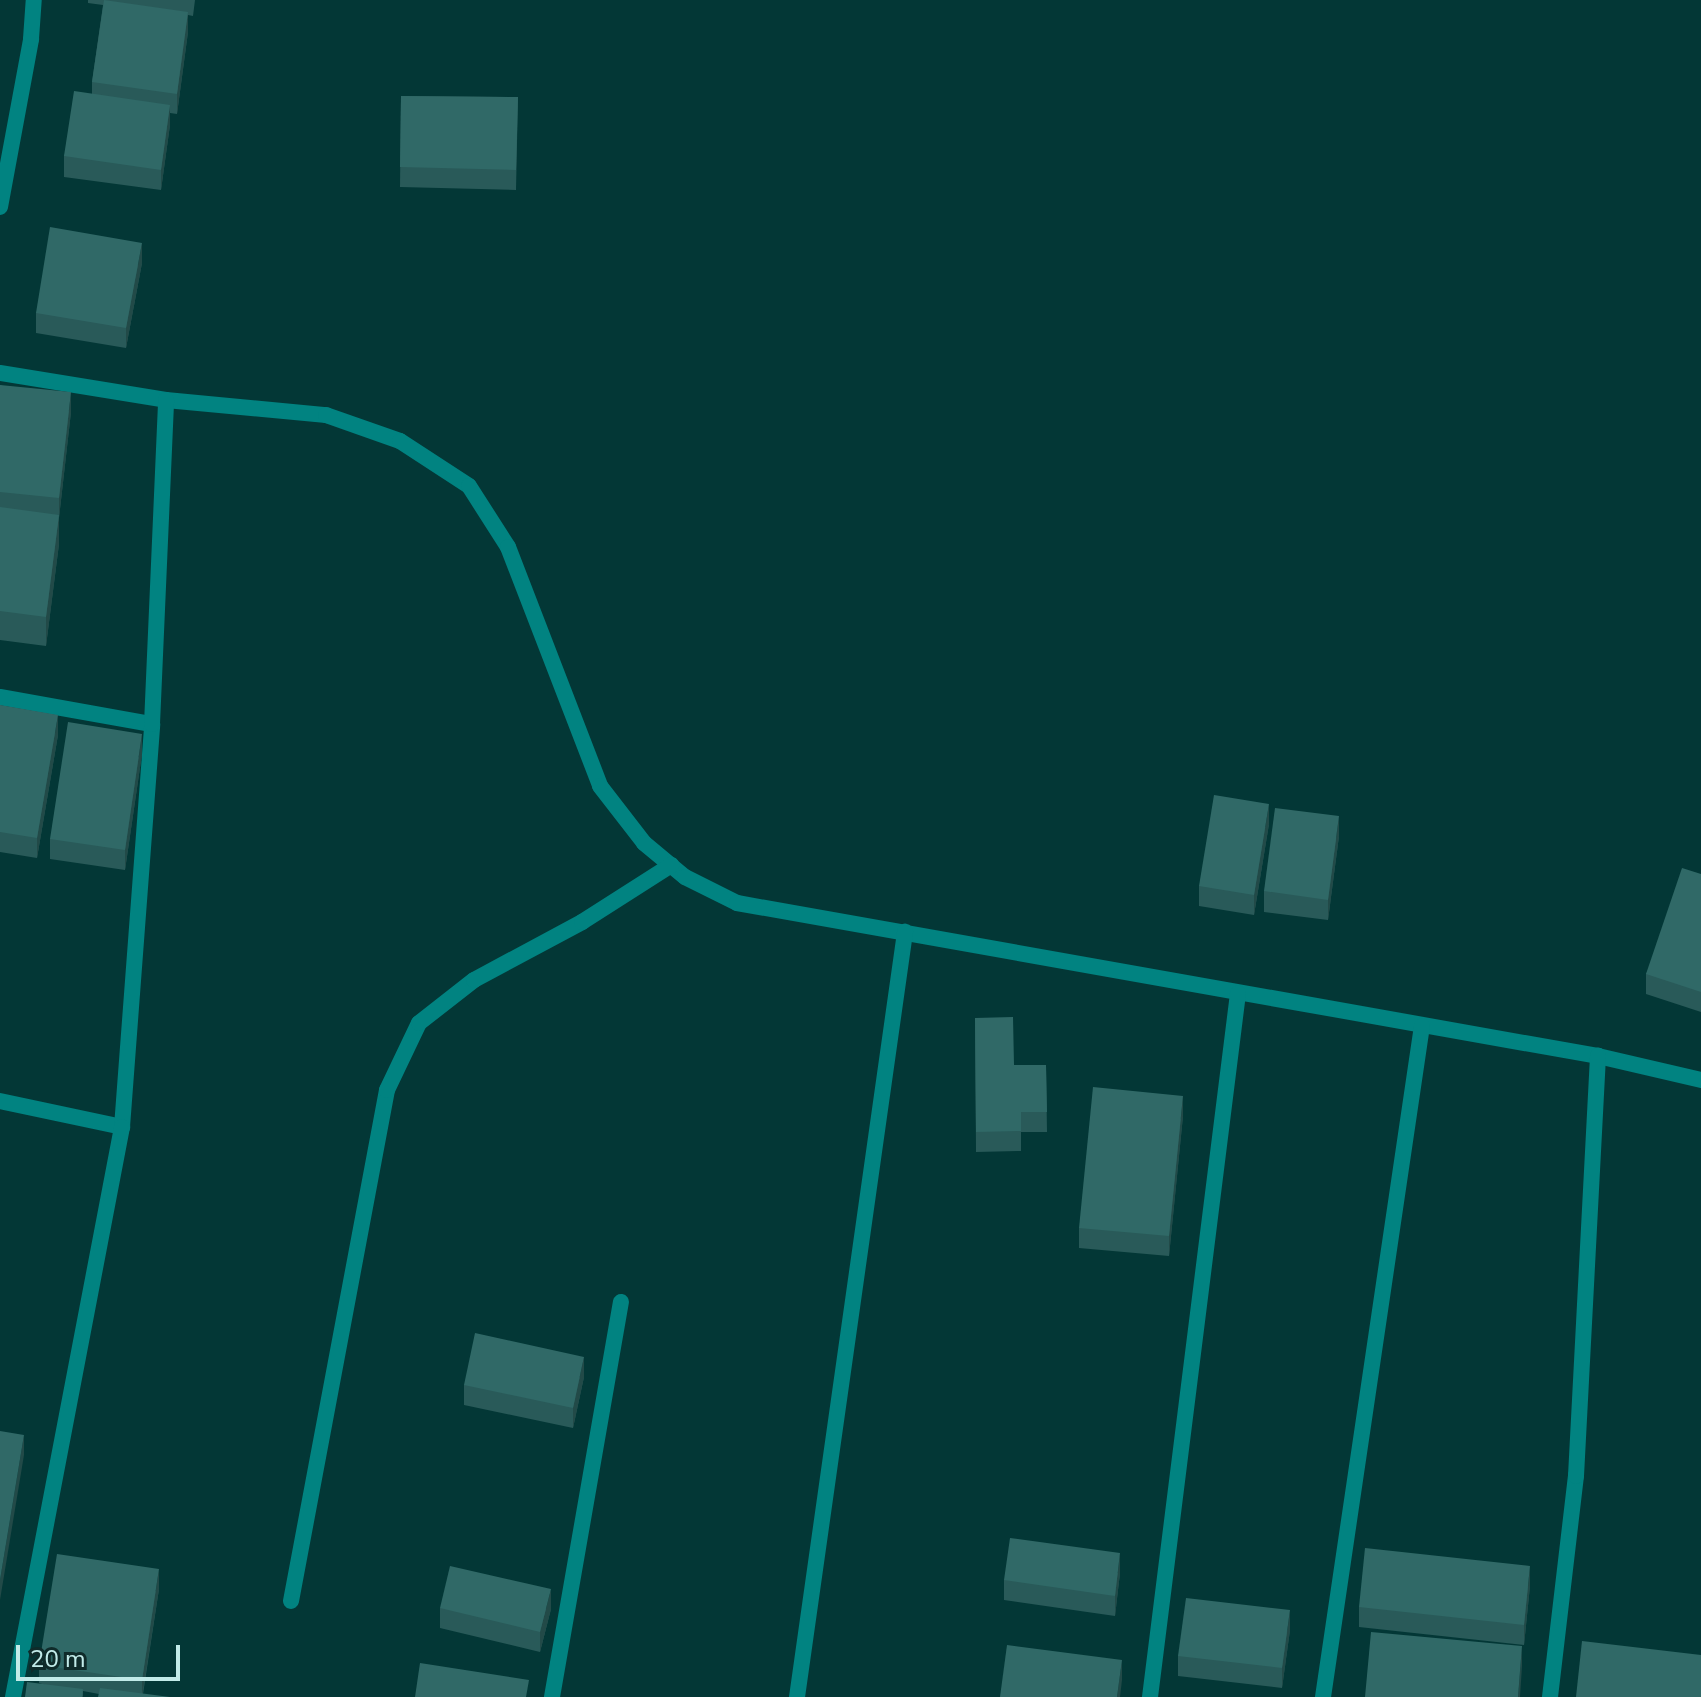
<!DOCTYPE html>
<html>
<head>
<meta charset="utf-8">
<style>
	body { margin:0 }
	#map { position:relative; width:1701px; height:1697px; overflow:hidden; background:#033736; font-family:"Nunito Sans",sans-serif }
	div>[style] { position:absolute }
	.minor>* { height:16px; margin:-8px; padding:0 8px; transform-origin:8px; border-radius:8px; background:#018381 }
	.wall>* { inset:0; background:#295a59 }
	.shaded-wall>* { inset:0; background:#224a48 }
	.building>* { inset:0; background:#306967 }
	span { translate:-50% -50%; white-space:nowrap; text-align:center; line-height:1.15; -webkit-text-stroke:6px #0f2b2a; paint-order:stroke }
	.scale { position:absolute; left:16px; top:1645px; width:164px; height:36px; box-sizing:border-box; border:4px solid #c2ebe9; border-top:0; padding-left:10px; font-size:24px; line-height:28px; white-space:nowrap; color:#c2ebe9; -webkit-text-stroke:6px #0f2b2a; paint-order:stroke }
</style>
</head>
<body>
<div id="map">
	<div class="minor">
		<div style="left:0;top:207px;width:171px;rotate:-79.5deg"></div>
		<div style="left:31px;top:39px;width:39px;rotate:-86deg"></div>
		<div style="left:0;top:373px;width:168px;rotate:9.2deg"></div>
		<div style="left:166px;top:400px;width:161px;rotate:5.4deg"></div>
		<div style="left:326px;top:415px;width:78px;rotate:19.4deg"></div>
		<div style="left:400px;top:441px;width:82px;rotate:33.1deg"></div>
		<div style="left:469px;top:486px;width:72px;rotate:57.4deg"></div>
		<div style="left:508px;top:547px;width:256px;rotate:68.9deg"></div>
		<div style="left:600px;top:786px;width:72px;rotate:52.3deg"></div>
		<div style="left:644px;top:843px;width:53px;rotate:39.7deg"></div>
		<div style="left:685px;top:877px;width:58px;rotate:26.6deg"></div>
		<div style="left:737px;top:903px;width:874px;rotate:10.08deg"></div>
		<div style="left:1598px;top:1056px;width:106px;rotate:13.1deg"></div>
		<div style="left:0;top:697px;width:154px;rotate:10.1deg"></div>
		<div style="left:0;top:1101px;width:125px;rotate:12deg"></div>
		<div style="left:122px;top:1127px;width:404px;rotate:-85.7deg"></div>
		<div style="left:152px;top:724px;width:324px;rotate:-87.5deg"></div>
		<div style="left:291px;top:1601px;width:520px;rotate:-79.36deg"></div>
		<div style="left:387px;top:1090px;width:74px;rotate:-64.5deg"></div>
		<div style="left:419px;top:1023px;width:70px;rotate:-38deg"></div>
		<div style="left:474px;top:980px;width:123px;rotate:-28.2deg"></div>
		<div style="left:582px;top:922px;width:106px;rotate:-32.6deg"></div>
		<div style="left:13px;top:1697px;width:580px;rotate:-79.17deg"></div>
		<div style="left:552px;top:1697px;width:401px;rotate:-80.1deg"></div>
		<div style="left:797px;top:1697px;width:773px;rotate:-81.96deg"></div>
		<div style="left:1150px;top:1697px;width:709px;rotate:-82.87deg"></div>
		<div style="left:1323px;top:1697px;width:678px;rotate:-81.61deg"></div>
		<div style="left:1550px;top:1697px;width:223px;rotate:-83.3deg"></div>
		<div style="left:1576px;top:1476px;width:421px;rotate:-87deg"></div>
	</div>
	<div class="wall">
		<div style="clip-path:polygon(88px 0,195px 0,193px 16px,188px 15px,188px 32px,177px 114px,170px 113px,170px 125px,161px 190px,64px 177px,64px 156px,92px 94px,92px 82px,103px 5px,88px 3px)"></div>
		<div style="clip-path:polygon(401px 96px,518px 97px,516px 190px,400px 187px)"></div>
		<div style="clip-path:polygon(142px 263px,126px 348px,36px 333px,36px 313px)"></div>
		<div style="clip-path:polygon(0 385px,71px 412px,59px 518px,59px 544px,46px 646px,0 640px)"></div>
		<div style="clip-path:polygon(0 705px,58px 735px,37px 858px,0 852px)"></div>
		<div style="clip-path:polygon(142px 754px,125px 870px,50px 859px,50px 839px)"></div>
		<div style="clip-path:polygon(1269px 824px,1254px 915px,1199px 906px,1199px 886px)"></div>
		<div style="clip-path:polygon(1339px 836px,1328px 920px,1264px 912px,1264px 891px)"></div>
		<div style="clip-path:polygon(1701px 874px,1701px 1012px,1646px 994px,1646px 974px)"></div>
		<div style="clip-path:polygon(975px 1018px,1014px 1065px,1046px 1065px,1047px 1132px,1021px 1132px,1021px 1151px,976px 1152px)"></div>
		<div style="clip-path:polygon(1183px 1116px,1169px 1256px,1079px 1248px,1079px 1228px)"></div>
		<div style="clip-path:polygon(584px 1377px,573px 1428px,464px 1405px,464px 1385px)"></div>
		<div style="clip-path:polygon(1120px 1573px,1115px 1616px,1004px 1600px,1004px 1580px)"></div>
		<div style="clip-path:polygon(1530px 1586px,1524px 1645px,1359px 1627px,1359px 1607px)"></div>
		<div style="clip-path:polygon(159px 1589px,143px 1694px,99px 1694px,83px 1691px,83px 1697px,39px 1683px,39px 1665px)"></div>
		<div style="clip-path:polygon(440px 1608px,551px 1609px,540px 1652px,440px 1628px)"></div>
		<div style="clip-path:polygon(1290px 1630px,1282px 1688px,1178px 1676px,1178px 1656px)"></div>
	</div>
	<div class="shaded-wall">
		<div style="clip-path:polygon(188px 12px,188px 32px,177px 114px,177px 94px)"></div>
		<div style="clip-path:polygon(170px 105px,170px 125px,161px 190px,161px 170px)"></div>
		<div style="clip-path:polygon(142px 243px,142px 263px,126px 348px,126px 328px)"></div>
		<div style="clip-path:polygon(71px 392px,71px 412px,59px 518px,59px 498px)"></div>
		<div style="clip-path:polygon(59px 515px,59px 544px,46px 646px,46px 617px)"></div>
		<div style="clip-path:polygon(58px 715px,58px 735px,37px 858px,37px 838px)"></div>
		<div style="clip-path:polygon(142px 734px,142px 754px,125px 870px,125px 850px)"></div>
		<div style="clip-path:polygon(1269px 804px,1269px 824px,1254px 915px,1254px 895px)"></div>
		<div style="clip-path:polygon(1339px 816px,1339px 836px,1328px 920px,1328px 900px)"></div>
		<div style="clip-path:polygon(1183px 1096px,1183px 1116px,1169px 1256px,1169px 1236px)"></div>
		<div style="clip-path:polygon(584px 1357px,584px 1377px,573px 1428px,573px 1408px)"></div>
		<div style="clip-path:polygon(24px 1435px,24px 1455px,0 1600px,0 1580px)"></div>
		<div style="clip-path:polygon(1120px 1553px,1120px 1573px,1115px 1616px,1115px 1596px)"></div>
		<div style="clip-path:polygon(1530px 1566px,1530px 1586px,1524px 1645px,1524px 1625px)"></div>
		<div style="clip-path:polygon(159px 1569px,159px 1589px,142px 1697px,142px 1680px)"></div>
		<div style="clip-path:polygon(551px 1589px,551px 1609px,540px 1652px,540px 1632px)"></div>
		<div style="clip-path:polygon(1290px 1610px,1290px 1630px,1282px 1688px,1282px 1668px)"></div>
		<div style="clip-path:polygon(1522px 1646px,1522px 1666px,1520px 1697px,1518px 1697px)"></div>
		<div style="clip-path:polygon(1122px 1660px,1122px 1680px,1120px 1697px,1117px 1697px)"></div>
	</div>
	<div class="building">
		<div style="clip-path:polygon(104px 0,188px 12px,177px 94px,92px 82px)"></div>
		<div style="clip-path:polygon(74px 91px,170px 105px,161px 170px,64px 156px)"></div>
		<div style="clip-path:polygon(401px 96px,518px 97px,516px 170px,400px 167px)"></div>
		<div style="clip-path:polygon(50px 227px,142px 243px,126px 328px,36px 313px)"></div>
		<div style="clip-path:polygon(0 385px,71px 392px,59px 498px,0 492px)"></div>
		<div style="clip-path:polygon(0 507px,59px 515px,46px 617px,0 611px)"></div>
		<div style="clip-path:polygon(0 705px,58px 715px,37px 838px,0 832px)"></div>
		<div style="clip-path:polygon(68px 722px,142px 734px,125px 850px,50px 839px)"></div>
		<div style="clip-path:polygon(1214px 795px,1269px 804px,1254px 895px,1199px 886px)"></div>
		<div style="clip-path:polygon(1275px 808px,1339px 816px,1328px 900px,1264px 891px)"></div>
		<div style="clip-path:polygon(1682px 868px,1701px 874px,1701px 992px,1646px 974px)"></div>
		<div style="clip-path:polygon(1013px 1017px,1014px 1065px,1046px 1065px,1047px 1112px,1021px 1112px,1021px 1131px,976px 1132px,975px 1018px)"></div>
		<div style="clip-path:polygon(1093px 1087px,1183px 1096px,1169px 1236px,1079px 1228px)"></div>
		<div style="clip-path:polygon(475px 1333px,584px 1357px,573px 1408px,464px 1385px)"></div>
		<div style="clip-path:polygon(0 1431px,24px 1435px,0 1580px)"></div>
		<div style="clip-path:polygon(1010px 1538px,1120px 1553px,1115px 1596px,1004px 1580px)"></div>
		<div style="clip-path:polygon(1365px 1548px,1530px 1566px,1524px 1625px,1359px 1607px)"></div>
		<div style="clip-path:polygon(57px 1554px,159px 1569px,142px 1680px,39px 1665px)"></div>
		<div style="clip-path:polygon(450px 1566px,551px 1589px,540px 1632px,440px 1608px)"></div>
		<div style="clip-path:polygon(1186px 1598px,1290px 1610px,1282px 1668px,1178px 1656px)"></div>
		<div style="clip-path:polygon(1371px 1632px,1522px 1646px,1518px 1697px,1365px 1697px)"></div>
		<div style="clip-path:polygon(1582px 1641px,1701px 1655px,1701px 1697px,1576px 1697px)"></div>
		<div style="clip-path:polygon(1007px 1645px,1122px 1660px,1117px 1697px,1000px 1697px)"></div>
		<div style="clip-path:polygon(420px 1663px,529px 1680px,526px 1697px,415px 1697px)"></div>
		<div style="clip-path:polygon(27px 1682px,83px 1689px,82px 1697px,25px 1697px)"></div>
		<div style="clip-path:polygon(100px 1688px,170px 1697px,98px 1697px)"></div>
	</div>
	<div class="scale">20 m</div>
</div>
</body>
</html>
